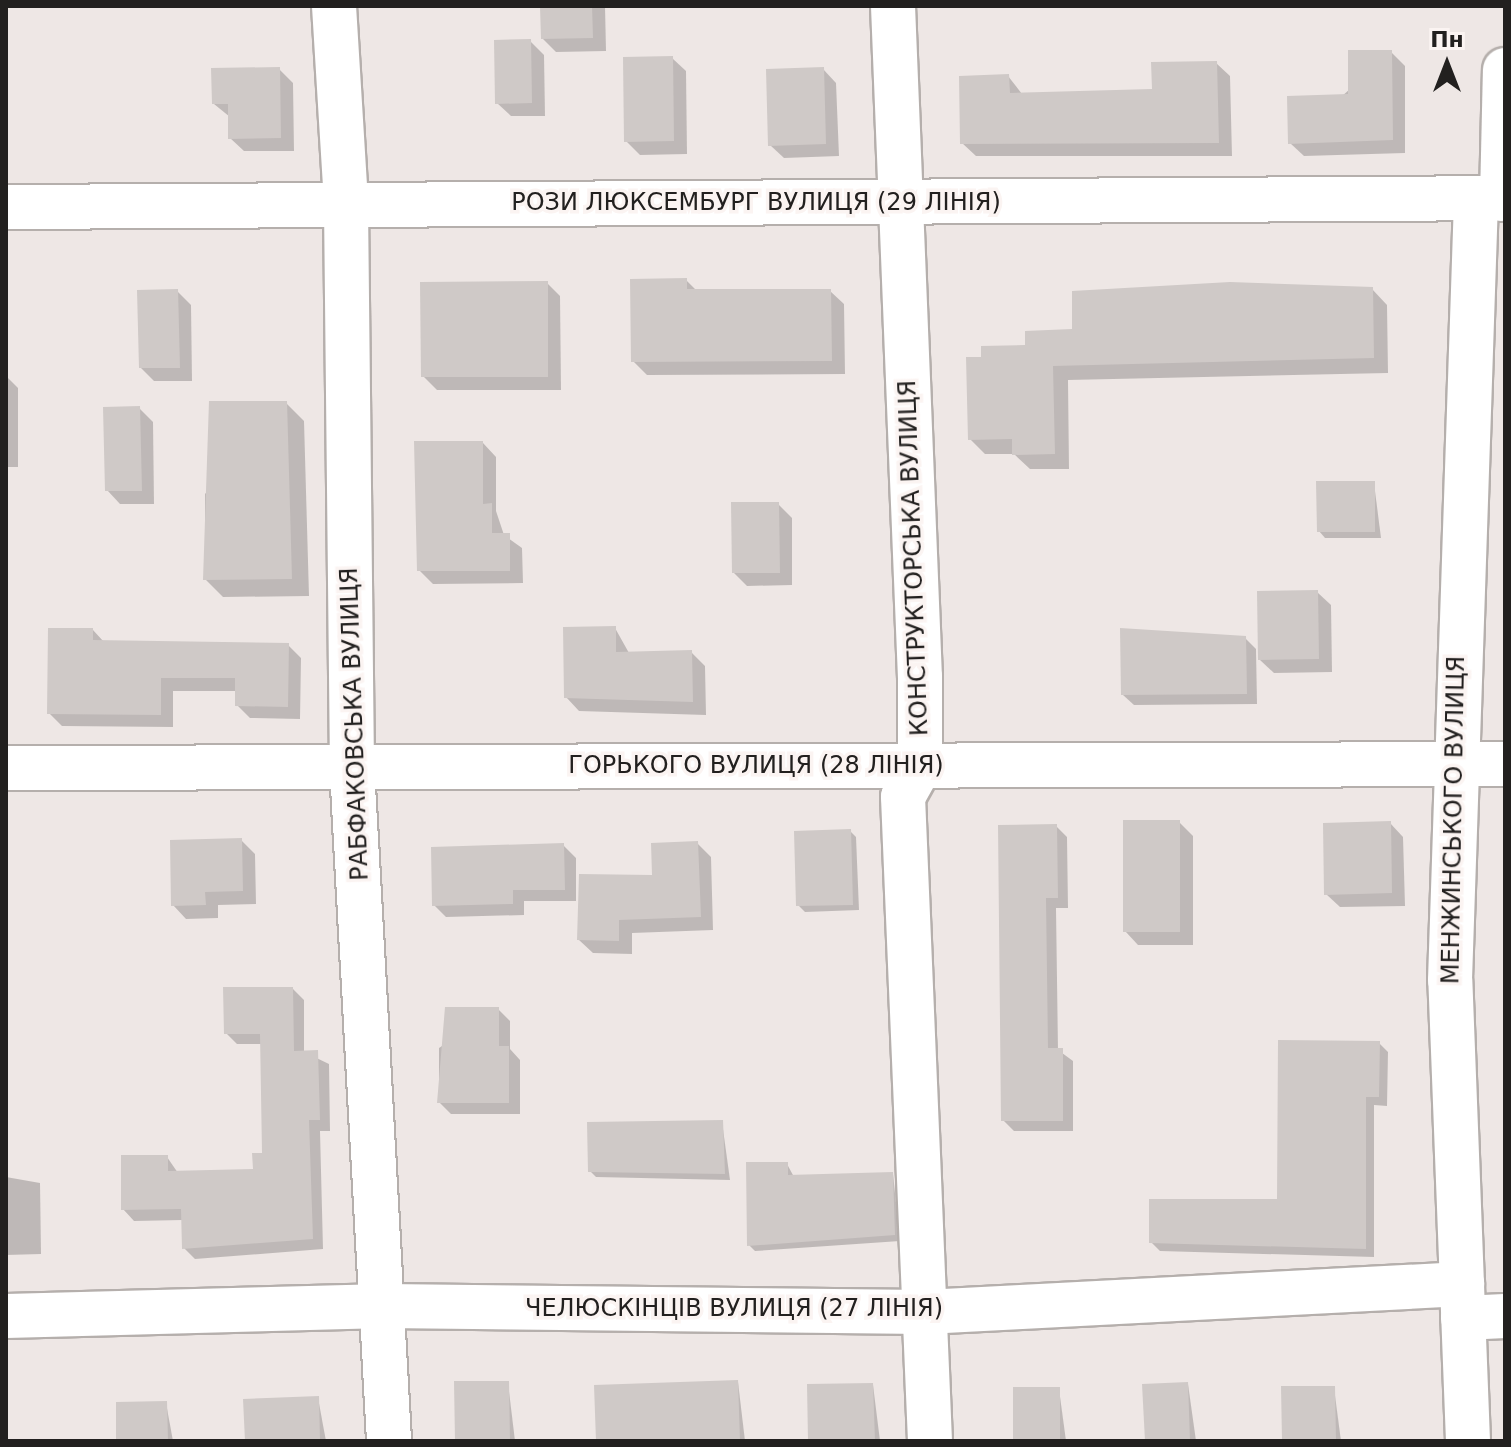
<!DOCTYPE html>
<html>
<head>
<meta charset="utf-8">
<style>
	body { margin:0 }
	#map { position:relative; width:1511px; height:1447px; overflow:hidden; background:#eee7e5; font-family:"DejaVu Sans",sans-serif }
	div>[style] { position:absolute }
	.shadow>* { inset:0; background:#0003 }
	.building>* { inset:0; background:#cfc9c7 }
	.roads { filter:drop-shadow(2px 0 #b5afac) drop-shadow(-2px 0 #b5afac) drop-shadow(0 2px #b5afac) drop-shadow(0 -2px #b5afac) }
	.minor>* { height:44px; margin:-22px; padding:0 22px; transform-origin:22px; border-radius:22px; background:#fff }
	span { translate:-50% -50%; white-space:nowrap; text-align:center; line-height:1.15; -webkit-text-stroke:7px #fbf4f2; paint-order:stroke }
	.street-label { font-size:24px; color:#22201f }
	.frame { position:absolute; inset:0; border:8px solid #22201f; pointer-events:none }
	.north { position:absolute; left:1407px; top:24px; width:80px; height:80px; -webkit-text-stroke:6px #fbf4f2; paint-order:stroke; rotate:0deg; font-size:22px; font-weight:700; line-height:32px; text-align:center; color:#22201f }
	.north::after { content:''; display:block; margin:auto; width:28px; height:36px; background:#22201f; clip-path:polygon(50% 0,100% 100%,50% 72%,0 100%) }
</style>
</head>
<body>
<div id="map">
	<div class="shadow">
		<div style="clip-path:polygon(542px 6px,605px 6px,606px 51px,556px 52px,543px 39px)"></div>
		<div style="clip-path:polygon(530px 41px,544px 55px,545px 116px,511px 116px,497px 103px)"></div>
		<div style="clip-path:polygon(1391px 52px,1405px 66px,1405px 153px,1304px 156px,1290px 143px)"></div>
		<div style="clip-path:polygon(672px 58px,686px 71px,687px 154px,640px 155px,626px 141px)"></div>
		<div style="clip-path:polygon(1216px 63px,1230px 76px,1232px 156px,976px 156px,962px 143px,1008px 76px,1022px 94px,1154px 91px)"></div>
		<div style="clip-path:polygon(279px 69px,293px 83px,294px 151px,244px 151px,230px 138px,230px 117px,214px 104px)"></div>
		<div style="clip-path:polygon(823px 69px,836px 83px,839px 156px,784px 158px,770px 145px)"></div>
		<div style="clip-path:polygon(686px 280px,697px 291px,830px 291px,844px 304px,845px 374px,647px 375px,633px 361px)"></div>
		<div style="clip-path:polygon(547px 283px,560px 296px,561px 390px,437px 390px,423px 376px)"></div>
		<div style="clip-path:polygon(1372px 289px,1387px 305px,1388px 373px,1068px 380px,1069px 469px,1030px 469px,1014px 454px,985px 454px,970px 439px,983px 359px,1074px 331px)"></div>
		<div style="clip-path:polygon(177px 291px,191px 305px,192px 381px,154px 381px,141px 368px)"></div>
		<div style="clip-path:polygon(6px 376px,18px 388px,18px 467px,6px 467px)"></div>
		<div style="clip-path:polygon(286px 403px,304px 421px,309px 596px,223px 597px,205px 579px,205px 494px)"></div>
		<div style="clip-path:polygon(139px 408px,153px 422px,154px 504px,120px 504px,107px 490px)"></div>
		<div style="clip-path:polygon(483px 443px,496px 457px,496px 511px,504px 535px,522px 548px,523px 583px,433px 584px,419px 570px)"></div>
		<div style="clip-path:polygon(1374px 483px,1381px 538px,1325px 538px,1319px 531px)"></div>
		<div style="clip-path:polygon(778px 504px,792px 518px,792px 585px,747px 586px,734px 573px)"></div>
		<div style="clip-path:polygon(1317px 592px,1331px 605px,1332px 672px,1274px 673px,1260px 660px)"></div>
		<div style="clip-path:polygon(615px 628px,629px 653px,692px 653px,705px 666px,706px 715px,579px 711px,566px 697px)"></div>
		<div style="clip-path:polygon(93px 630px,104px 642px,288px 645px,301px 658px,300px 719px,250px 718px,237px 705px,237px 691px,173px 691px,173px 727px,62px 726px,49px 713px)"></div>
		<div style="clip-path:polygon(1245px 638px,1256px 649px,1257px 704px,1134px 705px,1123px 695px)"></div>
		<div style="clip-path:polygon(1179px 822px,1193px 836px,1193px 945px,1138px 945px,1125px 931px)"></div>
		<div style="clip-path:polygon(1390px 823px,1403px 837px,1405px 906px,1340px 907px,1326px 894px)"></div>
		<div style="clip-path:polygon(1056px 826px,1067px 837px,1068px 908px,1056px 908px,1058px 1050px,1073px 1061px,1073px 1131px,1014px 1131px,1003px 1120px)"></div>
		<div style="clip-path:polygon(850px 831px,856px 837px,859px 910px,805px 912px,798px 905px)"></div>
		<div style="clip-path:polygon(241px 840px,255px 854px,256px 904px,218px 905px,218px 918px,186px 919px,173px 905px)"></div>
		<div style="clip-path:polygon(697px 843px,711px 857px,713px 930px,632px 933px,632px 954px,593px 953px,579px 940px)"></div>
		<div style="clip-path:polygon(563px 845px,576px 858px,576px 901px,524px 901px,524px 915px,446px 917px,434px 905px)"></div>
		<div style="clip-path:polygon(293px 989px,304px 1000px,304px 1052px,329px 1064px,330px 1131px,320px 1131px,323px 1249px,195px 1259px,184px 1248px,183px 1220px,134px 1221px,123px 1209px,167px 1157px,178px 1173px,255px 1171px,264px 1155px,262px 1044px,237px 1044px,226px 1033px)"></div>
		<div style="clip-path:polygon(498px 1009px,510px 1021px,510px 1049px,520px 1060px,520px 1114px,451px 1114px,439px 1102px,439px 1048px)"></div>
		<div style="clip-path:polygon(1379px 1043px,1388px 1052px,1387px 1106px,1374px 1105px,1374px 1257px,1160px 1251px,1151px 1242px,1279px 1201px)"></div>
		<div style="clip-path:polygon(722px 1122px,730px 1180px,596px 1177px,590px 1171px)"></div>
		<div style="clip-path:polygon(787px 1164px,794px 1177px,893px 1174px,900px 1241px,755px 1251px,749px 1245px)"></div>
		<div style="clip-path:polygon(6px 1177px,40px 1183px,41px 1254px,6px 1255px)"></div>
		<div style="clip-path:polygon(738px 1382px,745px 1441px,598px 1441px)"></div>
		<div style="clip-path:polygon(508px 1383px,515px 1441px,457px 1441px)"></div>
		<div style="clip-path:polygon(1188px 1384px,1196px 1441px,1147px 1441px)"></div>
		<div style="clip-path:polygon(873px 1385px,880px 1441px,810px 1441px)"></div>
		<div style="clip-path:polygon(1334px 1388px,1341px 1441px,1284px 1441px)"></div>
		<div style="clip-path:polygon(1059px 1389px,1066px 1441px,1015px 1441px)"></div>
		<div style="clip-path:polygon(318px 1398px,326px 1441px,247px 1441px)"></div>
		<div style="clip-path:polygon(166px 1403px,173px 1441px,118px 1441px)"></div>
	</div>
	<div class="building">
		<div style="clip-path:polygon(540px 6px,592px 6px,593px 38px,541px 39px)"></div>
		<div style="clip-path:polygon(531px 39px,532px 103px,495px 104px,494px 40px)"></div>
		<div style="clip-path:polygon(1348px 50px,1392px 50px,1393px 140px,1288px 144px,1287px 96px,1348px 94px)"></div>
		<div style="clip-path:polygon(673px 56px,674px 141px,624px 142px,623px 57px)"></div>
		<div style="clip-path:polygon(1217px 61px,1219px 143px,960px 144px,959px 76px,1009px 74px,1010px 93px,1152px 89px,1151px 62px)"></div>
		<div style="clip-path:polygon(280px 67px,281px 138px,228px 139px,228px 104px,212px 104px,211px 68px)"></div>
		<div style="clip-path:polygon(824px 67px,826px 144px,768px 146px,766px 69px)"></div>
		<div style="clip-path:polygon(687px 278px,687px 289px,831px 289px,832px 361px,631px 362px,630px 279px)"></div>
		<div style="clip-path:polygon(548px 281px,548px 377px,421px 377px,420px 282px)"></div>
		<div style="clip-path:polygon(1230px 282px,1373px 287px,1374px 358px,1053px 366px,1055px 454px,1012px 455px,1012px 439px,968px 440px,966px 357px,981px 357px,981px 346px,1025px 345px,1025px 331px,1072px 329px,1072px 291px)"></div>
		<div style="clip-path:polygon(178px 289px,180px 368px,139px 368px,137px 290px)"></div>
		<div style="clip-path:polygon(209px 401px,287px 401px,292px 579px,203px 580px)"></div>
		<div style="clip-path:polygon(140px 406px,142px 491px,105px 491px,103px 407px)"></div>
		<div style="clip-path:polygon(414px 441px,483px 441px,483px 504px,492px 503px,492px 533px,510px 533px,510px 571px,417px 571px)"></div>
		<div style="clip-path:polygon(1316px 481px,1375px 481px,1375px 532px,1317px 532px)"></div>
		<div style="clip-path:polygon(731px 502px,779px 502px,780px 573px,732px 573px)"></div>
		<div style="clip-path:polygon(1318px 590px,1319px 659px,1258px 660px,1257px 591px)"></div>
		<div style="clip-path:polygon(616px 626px,616px 652px,692px 650px,693px 702px,564px 698px,563px 627px)"></div>
		<div style="clip-path:polygon(48px 628px,93px 628px,93px 640px,289px 643px,288px 707px,235px 706px,235px 678px,161px 678px,161px 715px,47px 714px)"></div>
		<div style="clip-path:polygon(1120px 628px,1246px 636px,1247px 694px,1121px 695px)"></div>
		<div style="clip-path:polygon(1123px 820px,1180px 820px,1180px 932px,1123px 932px)"></div>
		<div style="clip-path:polygon(1391px 821px,1392px 893px,1324px 895px,1323px 823px)"></div>
		<div style="clip-path:polygon(1057px 824px,1058px 898px,1046px 898px,1048px 1048px,1063px 1048px,1063px 1121px,1001px 1121px,998px 825px)"></div>
		<div style="clip-path:polygon(851px 829px,853px 905px,796px 906px,794px 831px)"></div>
		<div style="clip-path:polygon(242px 838px,243px 891px,205px 892px,206px 905px,171px 906px,170px 840px)"></div>
		<div style="clip-path:polygon(698px 841px,701px 917px,619px 920px,619px 941px,577px 940px,579px 874px,652px 875px,651px 843px)"></div>
		<div style="clip-path:polygon(564px 843px,565px 890px,513px 890px,513px 904px,432px 906px,431px 847px)"></div>
		<div style="clip-path:polygon(223px 987px,293px 987px,294px 1051px,318px 1050px,320px 1120px,309px 1120px,313px 1239px,182px 1249px,181px 1209px,121px 1210px,121px 1155px,168px 1155px,168px 1171px,253px 1169px,252px 1153px,262px 1153px,260px 1034px,224px 1034px)"></div>
		<div style="clip-path:polygon(445px 1007px,499px 1007px,499px 1046px,509px 1046px,509px 1103px,437px 1103px)"></div>
		<div style="clip-path:polygon(1278px 1040px,1380px 1041px,1379px 1097px,1366px 1097px,1366px 1249px,1149px 1243px,1149px 1199px,1277px 1199px)"></div>
		<div style="clip-path:polygon(723px 1120px,725px 1174px,588px 1172px,587px 1122px)"></div>
		<div style="clip-path:polygon(746px 1162px,788px 1162px,788px 1175px,893px 1172px,895px 1235px,747px 1246px)"></div>
		<div style="clip-path:polygon(738px 1380px,740px 1441px,596px 1441px,594px 1385px)"></div>
		<div style="clip-path:polygon(454px 1381px,509px 1381px,510px 1441px,455px 1441px)"></div>
		<div style="clip-path:polygon(1188px 1382px,1190px 1441px,1145px 1441px,1142px 1384px)"></div>
		<div style="clip-path:polygon(873px 1383px,875px 1441px,808px 1441px,807px 1384px)"></div>
		<div style="clip-path:polygon(1281px 1386px,1335px 1386px,1336px 1441px,1282px 1441px)"></div>
		<div style="clip-path:polygon(1013px 1387px,1060px 1387px,1060px 1441px,1013px 1441px)"></div>
		<div style="clip-path:polygon(319px 1396px,320px 1441px,245px 1441px,243px 1399px)"></div>
		<div style="clip-path:polygon(167px 1401px,168px 1441px,116px 1441px,116px 1402px)"></div>
	</div>
	<div class="roads">
		<div class="minor">
			<div style="left:334px;top:6px;width:199px;rotate:86.5deg"></div>
			<div style="left:346px;top:205px;width:563px;rotate:89.39deg"></div>
			<div style="left:352px;top:768px;width:674px;rotate:86.85deg"></div>
			<div style="left:893px;top:6px;width:672px;rotate:87.7deg"></div>
			<div style="left:920px;top:677px;width:89px;rotate:90deg"></div>
			<div style="left:920px;top:766px;width:35px;rotate:119deg"></div>
			<div style="left:903px;top:797px;width:645px;rotate:87.6deg"></div>
			<div style="left:1502px;top:199px;width:129px;rotate:-88.7deg"></div>
			<div style="left:6px;top:207px;width:1499px;rotate:-0.34deg"></div>
			<div style="left:6px;top:768px;width:1499px;rotate:-0.15deg"></div>
			<div style="left:6px;top:1316px;width:379px;rotate:-1.5deg"></div>
			<div style="left:385px;top:1306px;width:540px;rotate:0.64deg"></div>
			<div style="left:925px;top:1312px;width:538px;rotate:-2.98deg"></div>
			<div style="left:1463px;top:1318px;width:42px;rotate:-2.7deg"></div>
			<div style="left:1468px;top:1441px;width:461px;rotate:-92.2deg"></div>
			<div style="left:1450px;top:980px;width:781px;rotate:-88.09deg"></div>
		</div>
	</div>
	<div class="street-label">
		<span style="left:756px;top:203px">РОЗИ ЛЮКСЕМБУРГ ВУЛИЦЯ (29 ЛIНIЯ)</span>
		<span style="left:914px;top:558px;rotate:-92deg">КОНСТРУКТОРСЬКА ВУЛИЦЯ</span>
		<span style="left:355px;top:724px;rotate:-92deg">РАБФАКОВСЬКА ВУЛИЦЯ</span>
		<span style="left:756px;top:766px">ГОРЬКОГО ВУЛИЦЯ (28 ЛIНIЯ)</span>
		<span style="left:1454px;top:820px;rotate:-89deg">МЕНЖИНСЬКОГО ВУЛИЦЯ</span>
		<span style="left:734px;top:1309px">ЧЕЛЮСКІНЦІВ ВУЛИЦЯ (27 ЛIНIЯ)</span>
	</div>
	<div class="frame"></div>
	<div class="north">Пн</div>
</div>
</body>
</html>
